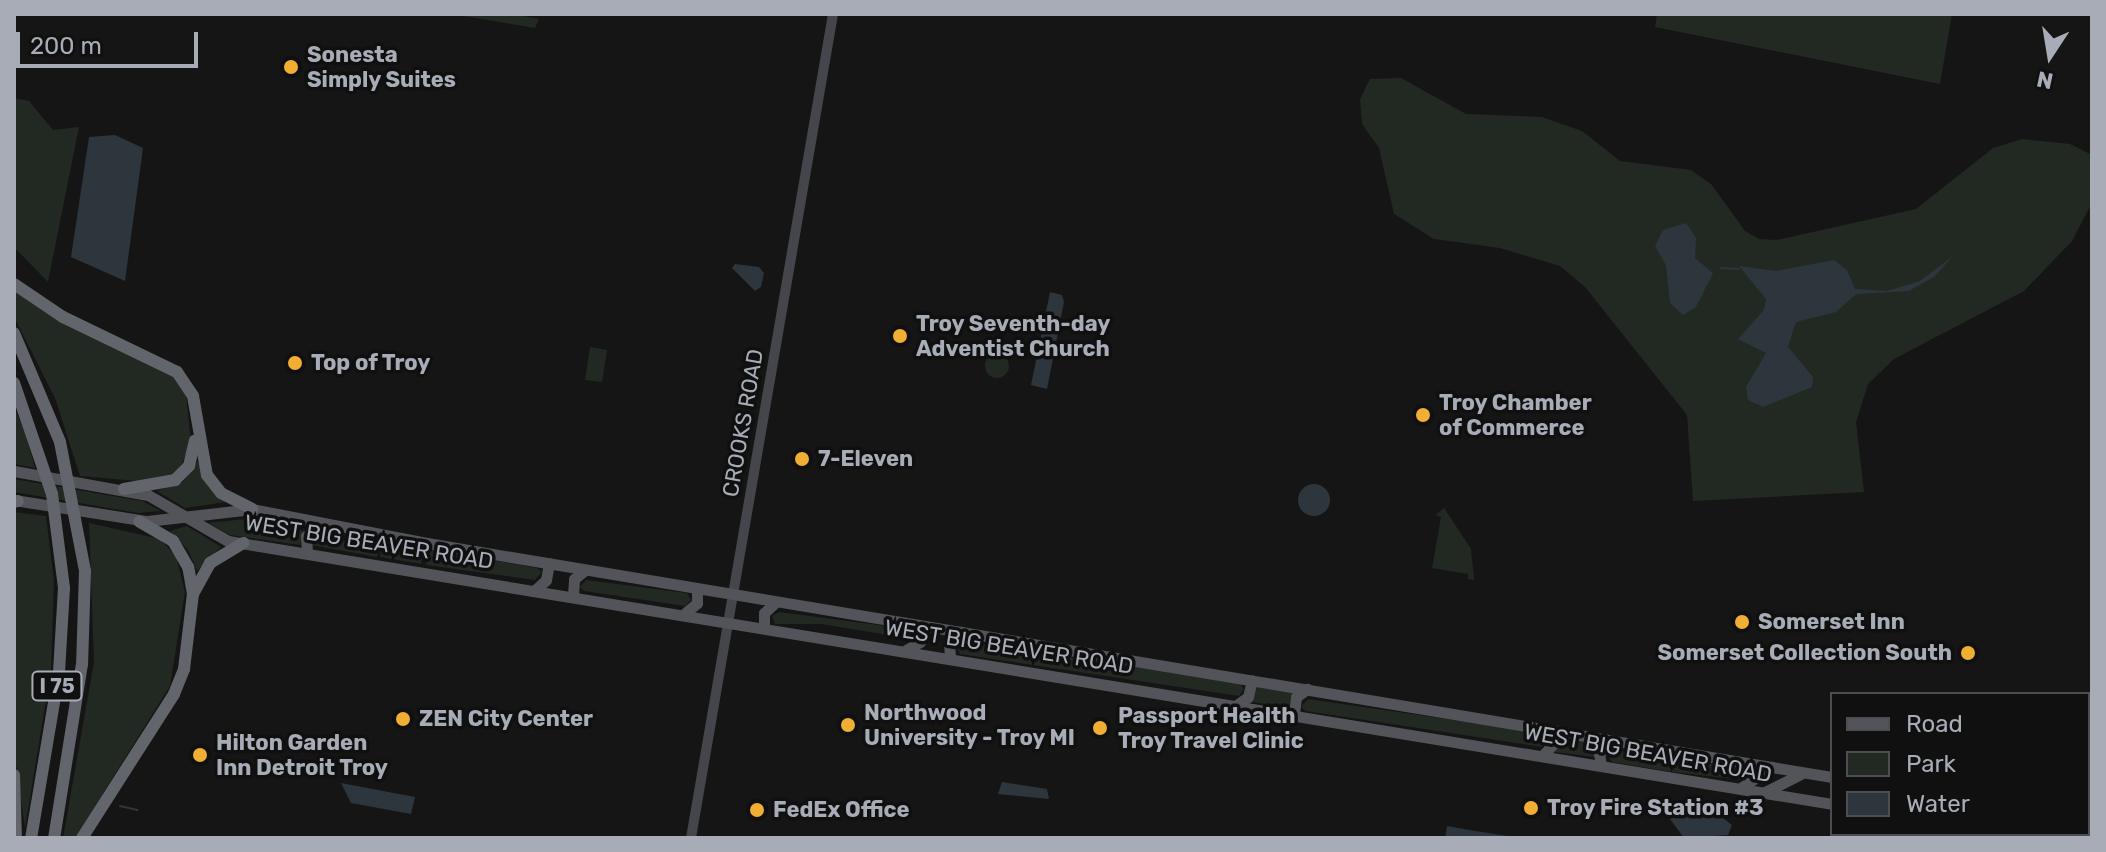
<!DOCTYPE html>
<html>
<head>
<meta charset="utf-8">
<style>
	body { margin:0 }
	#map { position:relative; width:2106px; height:852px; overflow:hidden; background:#151516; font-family:Rubik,sans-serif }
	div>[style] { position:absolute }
	.green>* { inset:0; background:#212922 }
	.round { border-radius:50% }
	.water>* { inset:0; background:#2d363c }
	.stream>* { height:2px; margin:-1px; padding:0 1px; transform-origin:1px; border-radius:1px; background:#2d363c }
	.secondary>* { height:10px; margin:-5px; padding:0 5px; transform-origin:5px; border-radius:5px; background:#44464b }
	.primary>* { height:11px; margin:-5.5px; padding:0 5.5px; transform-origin:5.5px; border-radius:5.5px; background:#52545a }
	.motorway>* { height:12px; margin:-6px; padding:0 6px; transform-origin:6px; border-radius:6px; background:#62656c }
	.dots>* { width:22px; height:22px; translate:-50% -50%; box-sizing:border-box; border:4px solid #101011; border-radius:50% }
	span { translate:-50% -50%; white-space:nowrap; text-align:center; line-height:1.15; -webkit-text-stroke:7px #101011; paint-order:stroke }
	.shield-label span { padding:2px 6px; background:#101011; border:2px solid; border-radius:6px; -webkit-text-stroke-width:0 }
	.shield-label { font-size:20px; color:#a7acb6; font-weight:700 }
	.poi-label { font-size:22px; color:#a7acb6; font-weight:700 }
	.left { translate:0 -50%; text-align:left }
	.right { translate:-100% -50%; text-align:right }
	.street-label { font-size:22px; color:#a7acb6 }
	.frame { position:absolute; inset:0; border:16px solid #a7acb6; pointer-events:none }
	.legend { position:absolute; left:1830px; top:692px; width:260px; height:144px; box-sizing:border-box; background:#101011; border:2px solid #4c4e53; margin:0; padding:10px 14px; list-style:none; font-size:24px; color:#a7acb6 }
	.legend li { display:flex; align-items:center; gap:16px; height:40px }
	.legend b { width:40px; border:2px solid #4c4e53 }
	.north { position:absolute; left:2010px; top:16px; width:80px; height:80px; -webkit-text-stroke:6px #101011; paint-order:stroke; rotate:192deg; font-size:22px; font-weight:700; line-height:32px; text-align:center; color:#a7acb6 }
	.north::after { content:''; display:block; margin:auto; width:28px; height:36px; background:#a7acb6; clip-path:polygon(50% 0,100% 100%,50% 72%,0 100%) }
	.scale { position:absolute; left:16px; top:32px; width:182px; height:36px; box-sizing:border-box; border:4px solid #a7acb6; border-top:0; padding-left:10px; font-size:24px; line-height:28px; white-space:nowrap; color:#a7acb6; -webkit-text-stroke:6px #101011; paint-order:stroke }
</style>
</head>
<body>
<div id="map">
	<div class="green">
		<div style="clip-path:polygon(451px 14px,513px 14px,539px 19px,535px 28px)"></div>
		<div style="clip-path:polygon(1657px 14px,1952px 14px,1940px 84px,1655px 27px)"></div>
		<div style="clip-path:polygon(1401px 78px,1466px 114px,1542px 117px,1582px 131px,1620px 161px,1691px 170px,1712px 185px,1745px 231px,1759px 239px,1777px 240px,1916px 209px,1993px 148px,2022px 139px,2070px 144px,2092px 155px,2092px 203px,2072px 241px,2024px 291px,1894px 359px,1868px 384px,1856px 422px,1864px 492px,1693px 501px,1687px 415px,1585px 287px,1560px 266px,1500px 248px,1434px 239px,1394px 214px,1379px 148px,1362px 124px,1360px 99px,1370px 79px)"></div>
		<div style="clip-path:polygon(14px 98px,29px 101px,53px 130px,79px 127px,48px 282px,14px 247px)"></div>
		<div style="clip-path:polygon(14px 291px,54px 318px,174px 376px,186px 394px,191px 443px,178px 473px,148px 482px,80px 476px,55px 398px,14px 317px)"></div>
		<div style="clip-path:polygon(590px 347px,607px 350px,602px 382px,585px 380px)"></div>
		<div class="round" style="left:985px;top:354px;width:24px;height:24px"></div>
		<div style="clip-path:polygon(14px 406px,26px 435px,35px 468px,14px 464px)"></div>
		<div style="clip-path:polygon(198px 461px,205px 480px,226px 502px,185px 508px,157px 491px,183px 482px)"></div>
		<div style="clip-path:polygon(14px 479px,142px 501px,161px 511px,138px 513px,14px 492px)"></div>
		<div style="clip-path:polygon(1444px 508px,1471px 549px,1474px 580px,1468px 579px,1468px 574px,1432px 568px,1441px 517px,1436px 515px)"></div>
		<div style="clip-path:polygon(14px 512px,46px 516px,54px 581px,51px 670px,25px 828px,14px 751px)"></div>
		<div style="clip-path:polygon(245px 519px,304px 531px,300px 545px,230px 535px,208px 523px)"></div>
		<div style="clip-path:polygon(89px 523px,160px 539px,176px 556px,185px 592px,170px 686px,75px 838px,63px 838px,94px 662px)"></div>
		<div style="clip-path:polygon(187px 526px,221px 547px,197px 571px,188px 550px,170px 531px)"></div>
		<div style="clip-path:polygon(317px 537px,379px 546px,377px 557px,311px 545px)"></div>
		<div style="clip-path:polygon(406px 545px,423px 549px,421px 564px,380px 557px,382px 546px)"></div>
		<div style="clip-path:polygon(429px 549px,537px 568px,542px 572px,535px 580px,426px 565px)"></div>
		<div style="clip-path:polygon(586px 580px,687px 593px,691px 600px,685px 606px,584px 591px,580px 587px)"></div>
		<div style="clip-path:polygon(779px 612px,909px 629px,914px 634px,907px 638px,821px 624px,775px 624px,772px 616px)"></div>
		<div style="clip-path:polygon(964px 642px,1132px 666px,1240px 684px,1244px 689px,1239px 696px,960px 654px,957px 646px)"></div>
		<div style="clip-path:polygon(1257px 687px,1294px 693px,1289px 708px,1253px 702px)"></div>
		<div style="clip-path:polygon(1308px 699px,1543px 733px,1548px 738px,1542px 747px,1306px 711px,1301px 707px)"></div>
		<div style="clip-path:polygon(1560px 737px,1599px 743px,1595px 757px,1555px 752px)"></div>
		<div style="clip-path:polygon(1614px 750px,1750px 769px,1754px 773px,1743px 780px,1673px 772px,1612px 762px,1608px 755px)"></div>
	</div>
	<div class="water">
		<div style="clip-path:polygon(115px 135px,143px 148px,125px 281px,71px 257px,89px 137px)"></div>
		<div style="clip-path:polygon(1686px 223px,1696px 238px,1695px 258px,1713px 273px,1696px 307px,1683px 315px,1670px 303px,1666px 265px,1655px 246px,1663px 230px)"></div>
		<div style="clip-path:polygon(1953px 256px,1934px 277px,1909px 291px,1856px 294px,1836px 312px,1796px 322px,1788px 347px,1813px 377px,1812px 387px,1763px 407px,1748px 400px,1746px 387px,1766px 353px,1738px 339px,1764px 310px,1766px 299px,1739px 266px,1776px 271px,1834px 260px,1847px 270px,1855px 289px,1887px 291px,1920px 281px)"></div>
		<div style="clip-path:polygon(735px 264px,759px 267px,764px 273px,761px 287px,755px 291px,732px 268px)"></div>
		<div style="clip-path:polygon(1050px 292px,1062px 295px,1064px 302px,1047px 389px,1031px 385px)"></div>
		<div class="round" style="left:1298px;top:484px;width:32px;height:32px"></div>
		<div style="clip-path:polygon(1002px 782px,1047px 789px,1049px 799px,998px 794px)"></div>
		<div style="clip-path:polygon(341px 783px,415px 797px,411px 814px,351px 803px)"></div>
		<div style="clip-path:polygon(1681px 806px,1718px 814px,1732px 825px,1728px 835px,1684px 838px,1670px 819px)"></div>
		<div style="clip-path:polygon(1447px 826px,1469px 830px,1520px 838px,1445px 838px)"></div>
	</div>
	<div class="stream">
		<div style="left:1721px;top:268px;width:18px;rotate:3deg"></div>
		<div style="left:120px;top:806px;width:18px;rotate:13deg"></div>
	</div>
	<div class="secondary">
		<div style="left:691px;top:838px;width:836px;rotate:-80.22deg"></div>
	</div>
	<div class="primary">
		<div style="left:14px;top:471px;width:136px;rotate:10.2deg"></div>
		<div style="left:148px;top:495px;width:92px;rotate:29.9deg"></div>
		<div style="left:228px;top:541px;width:1625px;rotate:9.31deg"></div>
		<div style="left:14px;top:500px;width:135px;rotate:9deg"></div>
		<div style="left:147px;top:521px;width:106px;rotate:-6.5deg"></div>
		<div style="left:252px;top:509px;width:178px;rotate:11deg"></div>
		<div style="left:427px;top:543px;width:1424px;rotate:9.46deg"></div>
		<div style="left:307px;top:552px;width:16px;rotate:-94deg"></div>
		<div style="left:306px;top:536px;width:20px;rotate:-30deg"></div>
		<div style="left:536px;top:589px;width:13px;rotate:-42deg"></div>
		<div style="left:546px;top:580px;width:17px;rotate:-80deg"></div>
		<div style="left:573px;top:595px;width:16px;rotate:-86deg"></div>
		<div style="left:574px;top:579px;width:14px;rotate:-39deg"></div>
		<div style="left:684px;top:614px;width:17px;rotate:-40deg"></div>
		<div style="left:697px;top:603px;width:14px;rotate:-90deg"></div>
		<div style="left:764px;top:627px;width:14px;rotate:-90deg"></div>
		<div style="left:764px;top:613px;width:16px;rotate:-43deg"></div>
		<div style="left:906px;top:650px;width:16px;rotate:-30deg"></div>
		<div style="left:920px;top:642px;width:16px;rotate:-83deg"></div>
		<div style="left:950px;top:657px;width:15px;rotate:-94deg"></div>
		<div style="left:949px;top:642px;width:16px;rotate:-40deg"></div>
		<div style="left:1238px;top:704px;width:12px;rotate:-35deg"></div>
		<div style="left:1248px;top:697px;width:17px;rotate:-77deg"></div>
		<div style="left:1294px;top:714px;width:17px;rotate:-83deg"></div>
		<div style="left:1296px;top:697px;width:14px;rotate:-36deg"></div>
		<div style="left:1543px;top:755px;width:16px;rotate:-47deg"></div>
		<div style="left:1554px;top:743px;width:13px;rotate:-94deg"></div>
		<div style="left:1601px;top:765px;width:11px;rotate:-100deg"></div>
		<div style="left:1599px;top:754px;width:19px;rotate:-47deg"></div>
		<div style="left:1742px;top:787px;width:36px;rotate:-34deg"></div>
		<div style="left:1763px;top:793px;width:42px;rotate:-26.6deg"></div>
		<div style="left:2088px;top:820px;width:4px;rotate:14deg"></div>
		<div style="left:2009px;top:834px;width:24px;rotate:9deg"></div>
	</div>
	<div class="motorway">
		<div style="left:14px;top:284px;width:59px;rotate:34deg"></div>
		<div style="left:63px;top:317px;width:127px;rotate:25.8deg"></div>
		<div style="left:177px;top:372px;width:29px;rotate:56deg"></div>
		<div style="left:193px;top:396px;width:80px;rotate:80deg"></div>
		<div style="left:207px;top:475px;width:23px;rotate:52deg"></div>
		<div style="left:221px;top:493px;width:35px;rotate:27deg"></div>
		<div style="left:14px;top:333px;width:118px;rotate:67.1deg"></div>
		<div style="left:60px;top:442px;width:131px;rotate:79deg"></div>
		<div style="left:85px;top:571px;width:93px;rotate:91.8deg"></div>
		<div style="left:82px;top:664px;width:176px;rotate:99.1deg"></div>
		<div style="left:14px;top:383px;width:117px;rotate:71.1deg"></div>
		<div style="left:52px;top:494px;width:95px;rotate:82.7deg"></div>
		<div style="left:64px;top:588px;width:85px;rotate:93.4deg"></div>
		<div style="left:59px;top:673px;width:167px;rotate:99.6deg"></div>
		<div style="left:124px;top:489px;width:52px;rotate:-10deg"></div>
		<div style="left:175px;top:480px;width:20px;rotate:-45deg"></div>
		<div style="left:189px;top:466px;width:26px;rotate:-77deg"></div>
		<div style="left:14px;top:502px;width:4px;rotate:-14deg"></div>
		<div style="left:193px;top:594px;width:35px;rotate:-61deg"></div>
		<div style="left:210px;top:563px;width:39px;rotate:-31deg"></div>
		<div style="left:14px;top:775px;width:63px;rotate:88.2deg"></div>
		<div style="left:82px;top:838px;width:171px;rotate:-57.4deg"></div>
		<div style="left:174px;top:694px;width:27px;rotate:-68deg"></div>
		<div style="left:184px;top:669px;width:76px;rotate:-83.2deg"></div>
		<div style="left:193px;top:594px;width:27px;rotate:-100deg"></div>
		<div style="left:188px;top:567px;width:30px;rotate:-120deg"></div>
		<div style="left:173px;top:541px;width:39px;rotate:-150deg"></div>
	</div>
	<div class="dots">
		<div style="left:291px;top:67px;background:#f0ae33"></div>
		<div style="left:900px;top:336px;background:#f0ae33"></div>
		<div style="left:295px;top:363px;background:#f0ae33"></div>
		<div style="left:1423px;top:415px;background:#f0ae33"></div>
		<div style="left:802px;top:459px;background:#f0ae33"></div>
		<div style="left:1742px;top:622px;background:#f0ae33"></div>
		<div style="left:1968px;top:653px;background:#f0ae33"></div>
		<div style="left:403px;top:719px;background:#f0ae33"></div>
		<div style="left:848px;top:725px;background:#f0ae33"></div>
		<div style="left:1100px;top:728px;background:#f0ae33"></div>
		<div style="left:200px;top:755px;background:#f0ae33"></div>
		<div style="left:1531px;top:808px;background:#f0ae33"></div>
		<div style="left:757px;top:810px;background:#f0ae33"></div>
	</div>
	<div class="shield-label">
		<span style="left:57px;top:686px">I 75</span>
	</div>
	<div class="poi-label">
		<span class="left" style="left:307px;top:67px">Sonesta<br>Simply Suites</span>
		<span class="left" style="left:916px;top:336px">Troy Seventh-day<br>Adventist Church</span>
		<span class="left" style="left:311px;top:363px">Top of Troy</span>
		<span class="left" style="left:1439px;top:415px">Troy Chamber<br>of Commerce</span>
		<span class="left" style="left:818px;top:459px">7-Eleven</span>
		<span class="left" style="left:1758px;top:622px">Somerset Inn</span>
		<span class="right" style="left:1952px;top:653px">Somerset Collection South</span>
		<span class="left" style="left:864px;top:725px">Northwood<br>University - Troy MI</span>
		<span class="left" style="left:1118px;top:728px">Passport Health<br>Troy Travel Clinic</span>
		<span class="left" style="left:419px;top:719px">ZEN City Center</span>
		<span class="left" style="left:216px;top:755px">Hilton Garden<br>Inn Detroit Troy</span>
		<span class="left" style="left:1547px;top:808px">Troy Fire Station #3</span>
		<span class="left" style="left:773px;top:810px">FedEx Office</span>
	</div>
	<div class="street-label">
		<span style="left:743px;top:423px;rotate:-80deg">CROOKS ROAD</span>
		<span style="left:369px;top:542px;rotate:9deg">WEST BIG BEAVER ROAD</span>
		<span style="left:1009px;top:647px;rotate:9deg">WEST BIG BEAVER ROAD</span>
		<span style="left:1648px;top:753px;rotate:10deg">WEST BIG BEAVER ROAD</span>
	</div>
	<div class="frame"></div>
	<ul class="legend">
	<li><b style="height:10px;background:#52545a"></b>Road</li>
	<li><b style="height:22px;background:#212922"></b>Park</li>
	<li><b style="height:22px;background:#2d363c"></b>Water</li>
	</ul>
	<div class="north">N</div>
	<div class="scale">200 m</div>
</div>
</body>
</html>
